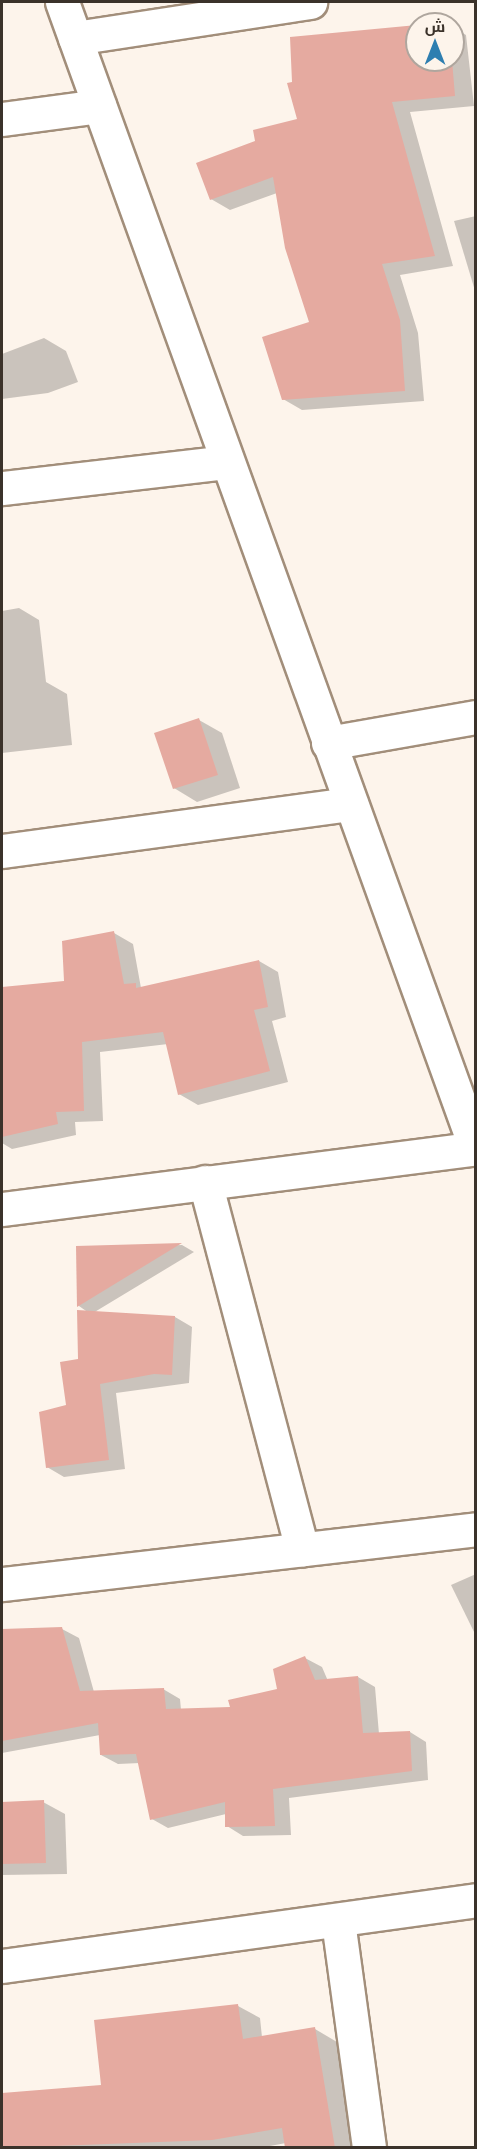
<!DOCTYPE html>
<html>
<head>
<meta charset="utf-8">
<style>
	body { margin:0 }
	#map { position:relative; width:477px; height:2149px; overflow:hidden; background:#fdf4eb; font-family:"Titillium Web",Cairo,sans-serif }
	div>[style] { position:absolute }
	.shadow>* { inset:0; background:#0003 }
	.building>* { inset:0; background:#e5aaa0 }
	.roads { filter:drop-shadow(2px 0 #a28e7a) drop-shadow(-2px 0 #a28e7a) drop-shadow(0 2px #a28e7a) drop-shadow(0 -2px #a28e7a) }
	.minor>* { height:33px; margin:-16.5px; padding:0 16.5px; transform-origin:16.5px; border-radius:16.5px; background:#fff }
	span { translate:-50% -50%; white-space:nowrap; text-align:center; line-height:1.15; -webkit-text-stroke:5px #fdf4eb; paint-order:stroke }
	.frame { position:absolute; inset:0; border:3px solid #3b322a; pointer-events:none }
	.north { position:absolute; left:405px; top:12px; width:60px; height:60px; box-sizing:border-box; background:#fdf4eb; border:2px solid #afa69e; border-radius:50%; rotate:0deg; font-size:16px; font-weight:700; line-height:24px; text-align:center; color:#3b322a }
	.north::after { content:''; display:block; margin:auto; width:21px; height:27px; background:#2e7eb0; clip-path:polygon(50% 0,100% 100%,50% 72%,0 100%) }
</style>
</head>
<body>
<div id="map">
	<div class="shadow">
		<div style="clip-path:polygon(417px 27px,417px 60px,453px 60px,453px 27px,466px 35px,474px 106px,410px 112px,453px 266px,400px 275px,418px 333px,424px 401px,302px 410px,283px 399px,311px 323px,277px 193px,230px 210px,211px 199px,257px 142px,299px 120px)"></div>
		<div style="clip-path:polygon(476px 216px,476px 294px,454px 221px)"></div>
		<div style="clip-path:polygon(44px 338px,66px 351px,78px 382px,48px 393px,2px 399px,2px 354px)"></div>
		<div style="clip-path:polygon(19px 608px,39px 620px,46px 682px,67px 694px,72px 745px,2px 753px,2px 611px)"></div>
		<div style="clip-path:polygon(199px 720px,222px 733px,240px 788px,197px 802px,174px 788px)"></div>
		<div style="clip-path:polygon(114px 933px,133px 944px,141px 988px,259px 961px,278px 972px,286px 1017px,272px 1021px,288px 1082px,198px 1105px,179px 1094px,168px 1044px,100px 1052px,103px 1121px,75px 1122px,76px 1135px,12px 1149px,2px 1143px,2px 989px,65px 982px)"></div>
		<div style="clip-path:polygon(182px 1245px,194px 1252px,93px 1313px,175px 1317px,192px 1327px,189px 1383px,116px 1393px,125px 1469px,64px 1477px,47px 1467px,68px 1406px,89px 1313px,79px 1306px,78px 1248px)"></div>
		<div style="clip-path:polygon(476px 1574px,476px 1636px,451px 1585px)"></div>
		<div style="clip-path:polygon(62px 1629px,79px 1638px,94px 1692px,163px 1689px,180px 1699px,181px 1710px,232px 1708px,279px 1691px,305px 1658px,322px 1667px,328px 1681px,358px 1677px,375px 1687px,379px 1734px,410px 1732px,426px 1742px,428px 1780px,289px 1798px,291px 1835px,243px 1836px,227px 1826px,226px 1814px,168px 1828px,152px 1819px,140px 1763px,118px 1764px,101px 1755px,100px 1735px,2px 1753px,2px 1630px)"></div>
		<div style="clip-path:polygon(43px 1802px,65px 1814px,67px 1874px,2px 1875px,2px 1803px)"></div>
		<div style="clip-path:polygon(238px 2006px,260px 2018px,262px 2037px,315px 2029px,337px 2042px,355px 2148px,287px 2148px,286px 2143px,259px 2148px,2px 2148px,2px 2094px,103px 2087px)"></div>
	</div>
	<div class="building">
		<div style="clip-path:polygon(417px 25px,417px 60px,452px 60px,455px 96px,392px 102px,435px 256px,382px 264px,400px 320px,405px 391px,282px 400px,262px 337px,309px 322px,285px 248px,273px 177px,210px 200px,196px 163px,255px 141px,253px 130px,297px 119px,287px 83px,292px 82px,290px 37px)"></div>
		<div style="clip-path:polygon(199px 718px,218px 775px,173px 789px,154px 733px)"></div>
		<div style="clip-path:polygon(114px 931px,124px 984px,136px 983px,136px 988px,259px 960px,268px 1007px,254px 1010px,270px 1071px,178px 1095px,163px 1032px,82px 1042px,84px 1111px,56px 1112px,58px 1124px,2px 1137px,2px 987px,64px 981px,62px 941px)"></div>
		<div style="clip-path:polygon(182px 1243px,77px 1307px,76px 1246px)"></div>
		<div style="clip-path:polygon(77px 1310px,175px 1316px,172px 1375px,154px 1374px,100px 1384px,109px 1460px,46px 1468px,39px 1412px,66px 1405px,60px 1362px,78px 1359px)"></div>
		<div style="clip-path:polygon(62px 1627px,80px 1691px,164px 1688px,166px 1709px,230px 1707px,228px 1700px,277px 1689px,273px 1669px,305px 1656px,315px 1680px,358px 1676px,363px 1733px,410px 1731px,412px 1771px,273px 1789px,275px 1826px,225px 1827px,225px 1802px,150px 1820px,136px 1754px,100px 1755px,98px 1723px,2px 1741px,2px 1629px)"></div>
		<div style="clip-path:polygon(44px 1800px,46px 1863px,2px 1864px,2px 1802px)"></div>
		<div style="clip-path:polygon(238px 2004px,243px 2039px,315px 2027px,335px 2148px,285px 2148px,282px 2128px,212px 2140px,2px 2148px,2px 2093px,101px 2085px,94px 2020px)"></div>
	</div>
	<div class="roads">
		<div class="minor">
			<div style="left:62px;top:2px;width:1219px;rotate:70.15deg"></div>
			<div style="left:75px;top:38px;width:238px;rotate:-8.7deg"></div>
			<div style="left:2px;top:119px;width:98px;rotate:-7.6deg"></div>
			<div style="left:2px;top:488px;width:226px;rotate:-6.6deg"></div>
			<div style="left:328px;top:743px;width:150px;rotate:-10deg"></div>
			<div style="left:2px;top:851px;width:352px;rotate:-7.7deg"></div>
			<div style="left:205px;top:1182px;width:380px;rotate:75.2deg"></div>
			<div style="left:2px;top:1209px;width:477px;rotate:-7.3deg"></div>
			<div style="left:2px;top:1584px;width:477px;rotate:-6.6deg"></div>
			<div style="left:338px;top:1921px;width:229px;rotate:82.2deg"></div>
			<div style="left:2px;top:1966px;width:479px;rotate:-7.9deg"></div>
		</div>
	</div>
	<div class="frame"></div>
	<div class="north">ش</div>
</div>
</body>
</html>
